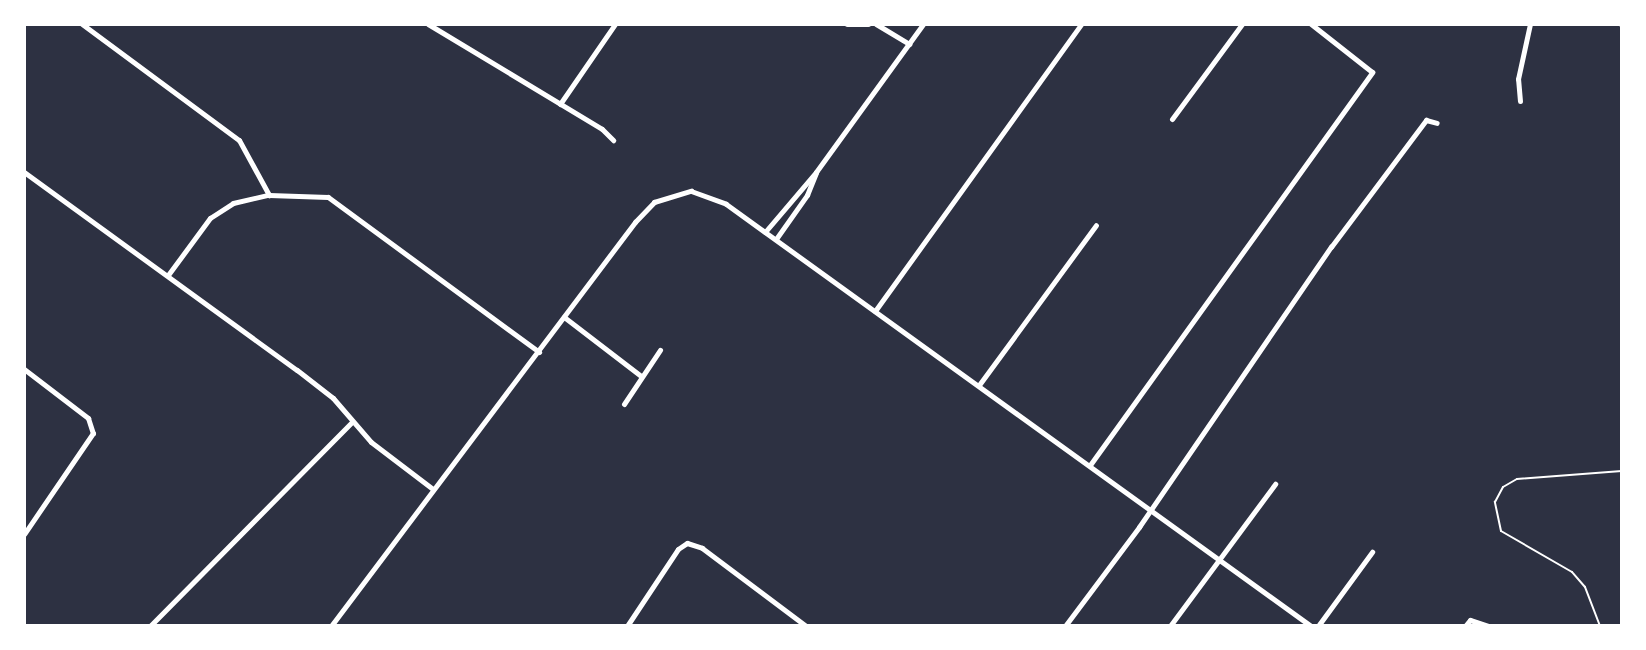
<!DOCTYPE html>
<html>
<head>
<meta charset="utf-8">
<style>
	body { margin:0 }
	#map { position:relative; width:1646px; height:650px; overflow:hidden; background:#2d3142; font-family:Roboto,sans-serif }
	div>[style] { position:absolute }
	.path>* { height:2px; margin:-1px; padding:0 1px; transform-origin:1px; border-radius:1px; background:#fff }
	.minor>* { height:5px; margin:-2.5px; padding:0 2.5px; transform-origin:2.5px; border-radius:2.5px; background:#fff }
	span { translate:-50% -50%; white-space:nowrap; text-align:center; line-height:1.15; -webkit-text-stroke:6px #fff; paint-order:stroke }
	.frame { position:absolute; inset:0; border:26px solid #fff; pointer-events:none }
</style>
</head>
<body>
<div id="map">
	<div class="path">
		<div style="left:1600px;top:626px;width:42px;rotate:-111deg"></div>
		<div style="left:1585px;top:587px;width:20px;rotate:-131deg"></div>
		<div style="left:1572px;top:572px;width:82px;rotate:-150deg"></div>
		<div style="left:1501px;top:531px;width:30px;rotate:-102deg"></div>
		<div style="left:1495px;top:502px;width:17px;rotate:-62deg"></div>
		<div style="left:1503px;top:487px;width:16px;rotate:-30deg"></div>
		<div style="left:1517px;top:479px;width:105px;rotate:-4.4deg"></div>
	</div>
	<div class="minor">
		<div style="left:82px;top:24px;width:195px;rotate:36.5deg"></div>
		<div style="left:239px;top:140px;width:63px;rotate:61.4deg"></div>
		<div style="left:428px;top:24px;width:203px;rotate:31.1deg"></div>
		<div style="left:602px;top:129px;width:16px;rotate:45deg"></div>
		<div style="left:847px;top:24px;width:21px"></div>
		<div style="left:876px;top:24px;width:39px;rotate:31deg"></div>
		<div style="left:1621px;top:24px;width:1px"></div>
		<div style="left:1520px;top:101px;width:22px;rotate:-95deg"></div>
		<div style="left:1518px;top:79px;width:56px;rotate:-77.7deg"></div>
		<div style="left:560px;top:104px;width:97px;rotate:-55.5deg"></div>
		<div style="left:1172px;top:119px;width:118px;rotate:-53.6deg"></div>
		<div style="left:24px;top:172px;width:337px;rotate:36deg"></div>
		<div style="left:297px;top:370px;width:46px;rotate:37.9deg"></div>
		<div style="left:333px;top:398px;width:58px;rotate:49.2deg"></div>
		<div style="left:371px;top:442px;width:78px;rotate:37.2deg"></div>
		<div style="left:765px;top:232px;width:79px;rotate:-49.6deg"></div>
		<div style="left:816px;top:172px;width:183px;rotate:-54.1deg"></div>
		<div style="left:776px;top:239px;width:54px;rotate:-54.8deg"></div>
		<div style="left:807px;top:195px;width:24px;rotate:-68deg"></div>
		<div style="left:168px;top:275px;width:71px;rotate:-53.6deg"></div>
		<div style="left:210px;top:218px;width:27px;rotate:-33deg"></div>
		<div style="left:233px;top:203px;width:37px;rotate:-13deg"></div>
		<div style="left:269px;top:195px;width:59px;rotate:1.9deg"></div>
		<div style="left:328px;top:197px;width:262px;rotate:36.3deg"></div>
		<div style="left:875px;top:311px;width:353px;rotate:-54.3deg"></div>
		<div style="left:564px;top:317px;width:97px;rotate:37.5deg"></div>
		<div style="left:24px;top:369px;width:81px;rotate:37.4deg"></div>
		<div style="left:88px;top:418px;width:16px;rotate:72deg"></div>
		<div style="left:93px;top:433px;width:122px;rotate:124.3deg"></div>
		<div style="left:979px;top:385px;width:198px;rotate:-53.8deg"></div>
		<div style="left:624px;top:404px;width:65px;rotate:-56.3deg"></div>
		<div style="left:1090px;top:465px;width:484px;rotate:-54.3deg"></div>
		<div style="left:1372px;top:72px;width:78px;rotate:-141.8deg"></div>
		<div style="left:150px;top:626px;width:287px;rotate:-45.3deg"></div>
		<div style="left:331px;top:626px;width:506px;rotate:-53.04deg"></div>
		<div style="left:635px;top:222px;width:28px;rotate:-46deg"></div>
		<div style="left:654px;top:202px;width:39px;rotate:-17deg"></div>
		<div style="left:691px;top:191px;width:37px;rotate:20deg"></div>
		<div style="left:726px;top:204px;width:721px;rotate:35.81deg"></div>
		<div style="left:627px;top:626px;width:92px;rotate:-56.5deg"></div>
		<div style="left:678px;top:549px;width:11px;rotate:-34deg"></div>
		<div style="left:687px;top:543px;width:16px;rotate:18deg"></div>
		<div style="left:702px;top:548px;width:130px;rotate:36.9deg"></div>
		<div style="left:1065px;top:626px;width:124px;rotate:-53.2deg"></div>
		<div style="left:1139px;top:527px;width:340px;rotate:-55.6deg"></div>
		<div style="left:1331px;top:247px;width:159px;rotate:-53.2deg"></div>
		<div style="left:1426px;top:120px;width:11px;rotate:15deg"></div>
		<div style="left:1170px;top:626px;width:177px;rotate:-53.5deg"></div>
		<div style="left:1318px;top:626px;width:92px;rotate:-53.9deg"></div>
		<div style="left:1465px;top:626px;width:8px;rotate:-50deg"></div>
		<div style="left:1470px;top:620px;width:19px;rotate:18deg"></div>
	</div>
	<div class="frame"></div>
</div>
</body>
</html>
